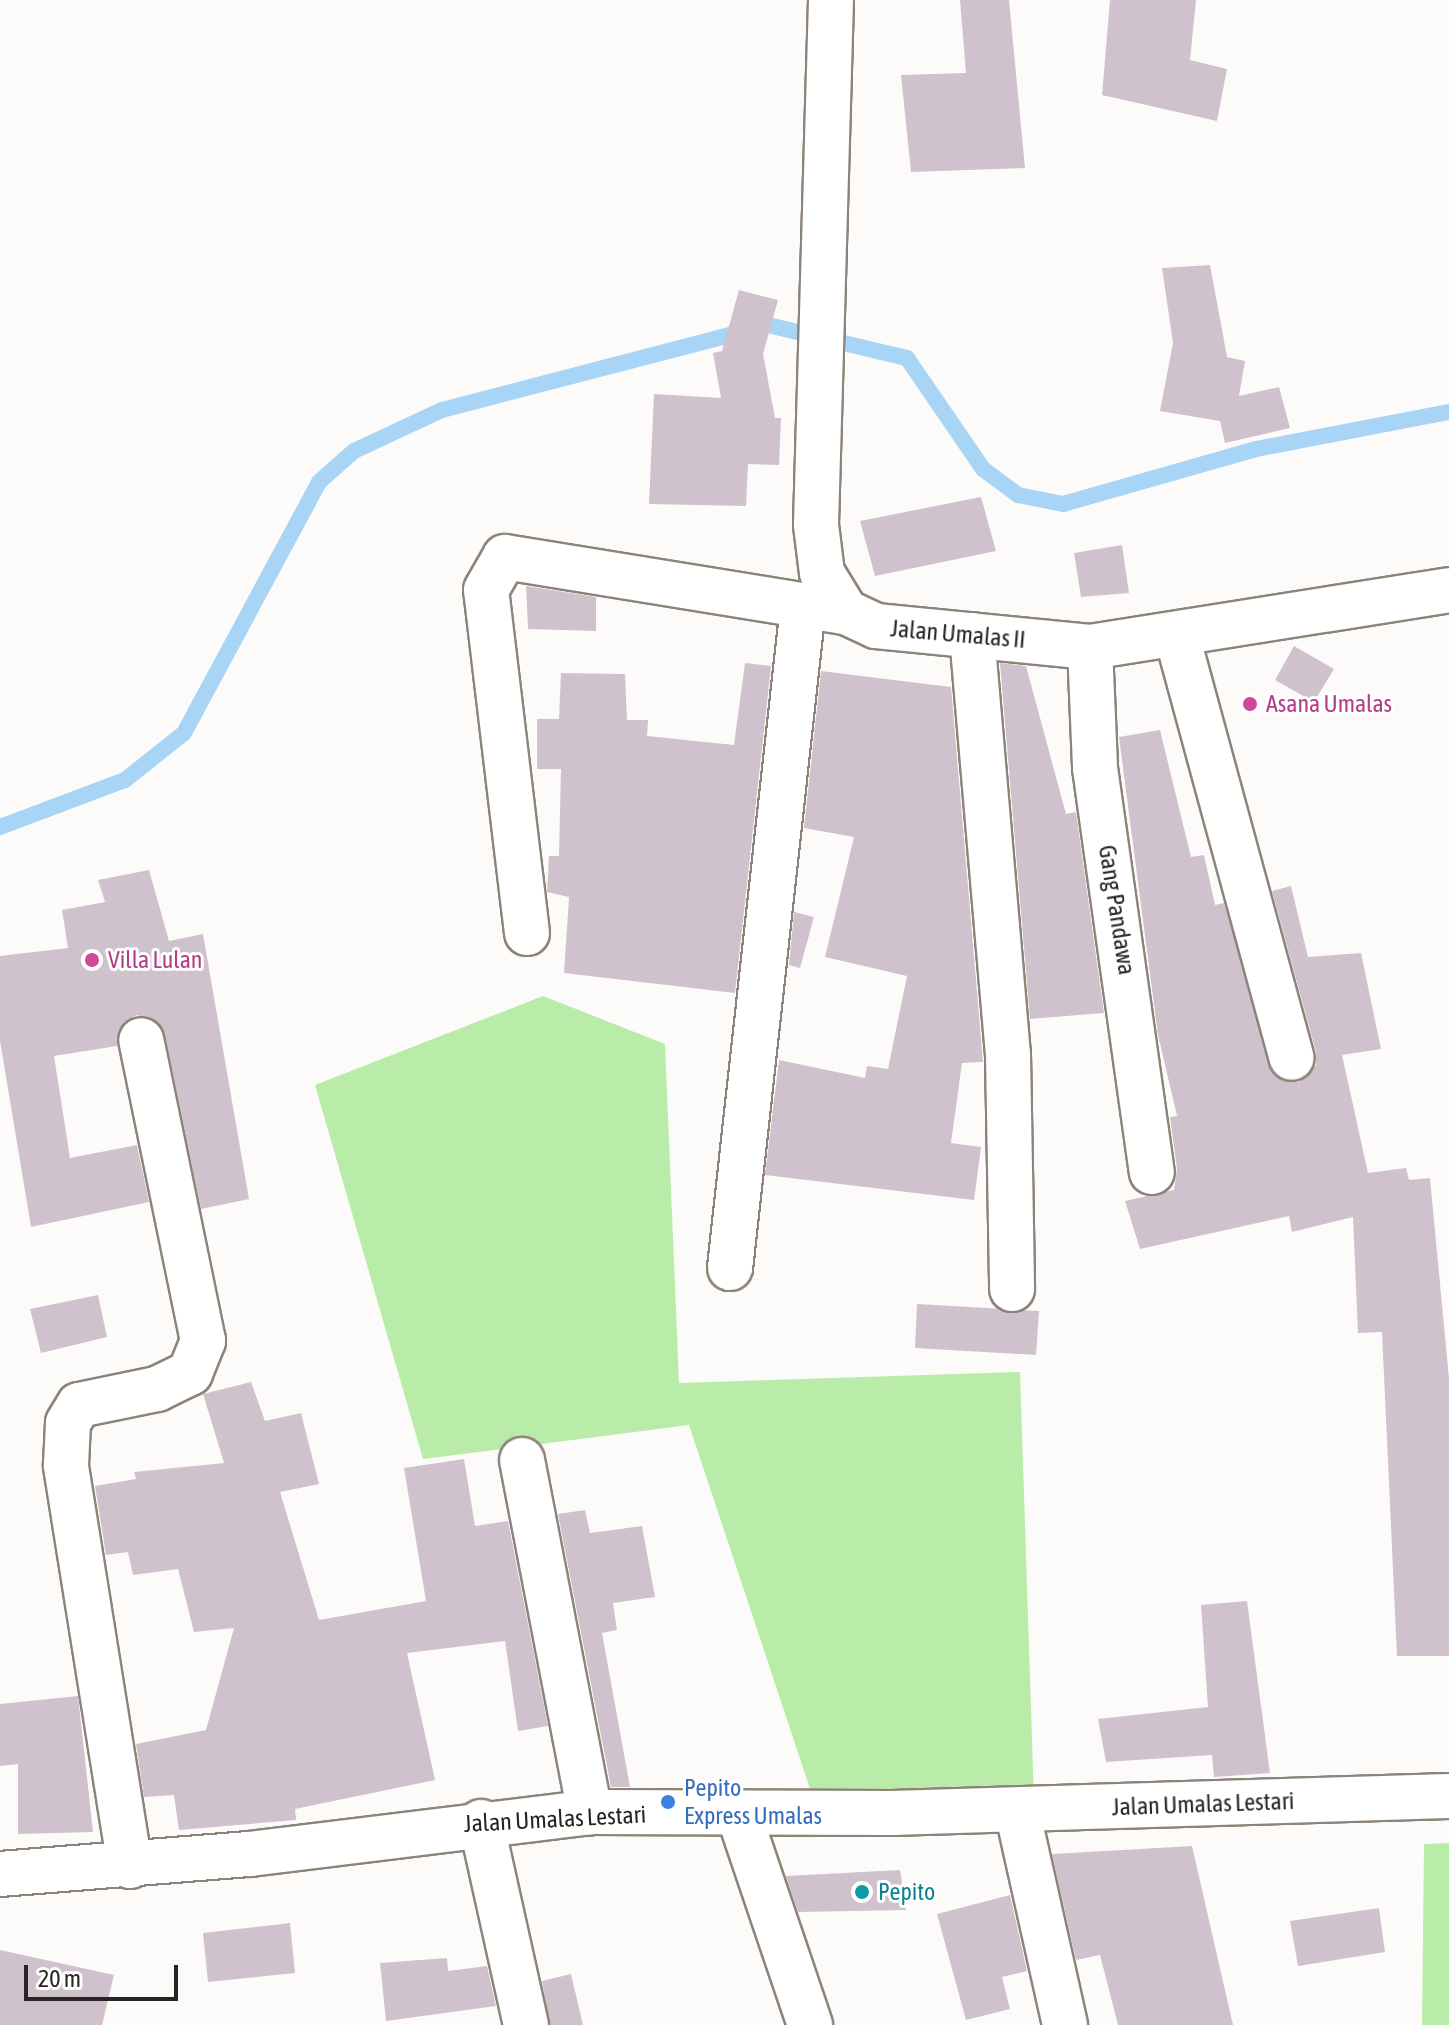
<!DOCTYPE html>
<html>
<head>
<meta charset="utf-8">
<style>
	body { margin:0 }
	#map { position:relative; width:1449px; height:2025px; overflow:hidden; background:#fdfbf9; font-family:"Asap Condensed",sans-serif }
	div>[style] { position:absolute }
	.green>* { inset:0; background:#b9eca8 }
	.stream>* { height:16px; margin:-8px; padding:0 8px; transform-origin:8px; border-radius:8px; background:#a8d5f6 }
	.building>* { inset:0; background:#cfc2cc }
	.roads { filter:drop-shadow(2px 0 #8d8378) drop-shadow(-2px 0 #8d8378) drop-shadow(0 2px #8d8378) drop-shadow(0 -2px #8d8378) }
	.minor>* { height:44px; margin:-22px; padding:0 22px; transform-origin:22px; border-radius:22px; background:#fff }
	.tertiary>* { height:44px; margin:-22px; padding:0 22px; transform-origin:22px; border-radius:22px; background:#fff }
	.dots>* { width:22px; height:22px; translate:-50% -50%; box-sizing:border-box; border:4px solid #fff; border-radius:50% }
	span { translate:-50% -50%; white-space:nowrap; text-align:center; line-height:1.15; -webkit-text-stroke:6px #fff; paint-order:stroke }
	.street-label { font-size:24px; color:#28241f }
	.hotel-label { font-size:24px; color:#b23c85 }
	.left { translate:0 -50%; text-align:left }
	.shop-label { font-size:24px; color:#366cbe }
	.culture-label { font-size:24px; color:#0d838f }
	.scale { position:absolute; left:24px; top:1965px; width:154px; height:36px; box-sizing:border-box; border:4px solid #28241f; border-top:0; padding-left:10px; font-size:24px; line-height:28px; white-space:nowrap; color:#28241f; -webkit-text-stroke:6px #fff; paint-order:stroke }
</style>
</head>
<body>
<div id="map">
	<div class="green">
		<div style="clip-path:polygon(543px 996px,665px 1044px,679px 1383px,1020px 1372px,1035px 1831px,823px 1828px,689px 1425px,423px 1459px,315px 1085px)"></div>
		<div style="clip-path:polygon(1449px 1843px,1449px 2025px,1422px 2025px,1424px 1844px)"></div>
	</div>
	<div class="stream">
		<div style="left:0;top:827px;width:134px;rotate:-20.6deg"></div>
		<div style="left:125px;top:780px;width:75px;rotate:-38.5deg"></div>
		<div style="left:184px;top:733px;width:285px;rotate:-61.7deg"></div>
		<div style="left:319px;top:482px;width:47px;rotate:-41.5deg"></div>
		<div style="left:354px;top:451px;width:97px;rotate:-25deg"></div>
		<div style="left:442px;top:410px;width:337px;rotate:-14.6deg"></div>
		<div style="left:768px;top:325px;width:143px;rotate:13.4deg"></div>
		<div style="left:907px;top:358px;width:135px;rotate:55.6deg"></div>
		<div style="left:983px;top:469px;width:44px;rotate:36.6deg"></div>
		<div style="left:1018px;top:495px;width:46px;rotate:11.3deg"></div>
		<div style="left:1063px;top:504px;width:201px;rotate:-15.9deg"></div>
		<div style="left:1256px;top:449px;width:197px;rotate:-10.9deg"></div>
	</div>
	<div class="building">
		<div style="clip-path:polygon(960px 0,1009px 0,1025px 168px,911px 172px,901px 75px,966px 73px)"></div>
		<div style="clip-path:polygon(1110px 0,1196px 0,1190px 60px,1227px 69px,1217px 121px,1102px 95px)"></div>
		<div style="clip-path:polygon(1210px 265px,1227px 357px,1245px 361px,1239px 396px,1279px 387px,1290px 428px,1225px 443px,1220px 421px,1160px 411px,1173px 343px,1162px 268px)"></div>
		<div style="clip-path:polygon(739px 290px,778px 300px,763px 354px,775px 418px,781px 418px,779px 465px,748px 464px,746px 506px,649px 504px,654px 394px,721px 398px,713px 353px,722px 351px)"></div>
		<div style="clip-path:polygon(981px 497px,996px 551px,875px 576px,860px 521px)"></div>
		<div style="clip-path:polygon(1122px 545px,1129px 593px,1081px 597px,1074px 553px)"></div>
		<div style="clip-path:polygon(526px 586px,596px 597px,596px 631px,528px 629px)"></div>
		<div style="clip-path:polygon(1294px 646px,1334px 669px,1314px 702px,1275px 680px)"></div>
		<div style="clip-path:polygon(745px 663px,771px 666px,735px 993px,564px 973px,569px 897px,547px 892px,549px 856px,559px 856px,561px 769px,537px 769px,537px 719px,559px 719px,561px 673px,625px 674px,627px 720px,648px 720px,647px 736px,734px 745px)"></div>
		<div style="clip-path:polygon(1000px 663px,1026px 666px,1066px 814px,1076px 812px,1104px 1013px,1030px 1019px)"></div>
		<div style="clip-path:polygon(821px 671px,951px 687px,983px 1062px,962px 1063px,951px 1143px,981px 1147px,974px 1200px,765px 1175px,779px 1060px,865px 1078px,867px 1066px,888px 1069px,907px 976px,825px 957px,854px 837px,804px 828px)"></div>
		<div style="clip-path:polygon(1160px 730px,1191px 857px,1204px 855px,1215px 905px,1224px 903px,1275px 1076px,1299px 1082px,1316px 1065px,1316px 1052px,1272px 891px,1291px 886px,1308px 957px,1361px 953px,1381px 1049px,1342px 1055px,1368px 1173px,1406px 1168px,1409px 1180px,1430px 1178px,1449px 1379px,1449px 1656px,1397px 1656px,1382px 1332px,1358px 1333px,1353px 1217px,1292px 1232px,1289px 1216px,1140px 1249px,1125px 1201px,1174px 1190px,1177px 1169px,1170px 1117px,1177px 1116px,1158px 1035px,1119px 737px)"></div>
		<div style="clip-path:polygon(149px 870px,169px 941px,203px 934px,249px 1199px,201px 1209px,165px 1035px,159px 1023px,137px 1015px,124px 1022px,117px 1046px,54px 1056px,70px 1158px,137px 1145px,149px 1202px,31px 1227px,0 1041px,0 956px,68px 948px,62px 910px,105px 902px,98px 880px)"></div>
		<div style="clip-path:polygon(794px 912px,814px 917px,800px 968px,789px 965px)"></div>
		<div style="clip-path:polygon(98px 1295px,107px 1337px,41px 1353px,30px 1309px)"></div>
		<div style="clip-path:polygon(917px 1304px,1039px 1311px,1036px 1355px,915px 1348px)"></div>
		<div style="clip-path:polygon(251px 1382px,265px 1421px,301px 1413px,319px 1484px,280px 1492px,319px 1620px,426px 1601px,404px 1468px,464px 1459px,475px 1526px,508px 1521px,548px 1726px,518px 1731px,505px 1641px,407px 1653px,435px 1780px,295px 1809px,296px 1820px,179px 1830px,174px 1795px,144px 1797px,136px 1744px,206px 1730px,234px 1628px,194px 1632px,178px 1569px,133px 1575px,128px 1552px,106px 1555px,95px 1486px,136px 1479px,134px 1472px,224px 1463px,203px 1394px)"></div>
		<div style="clip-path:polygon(585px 1510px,590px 1533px,642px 1526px,655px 1597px,613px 1603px,617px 1630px,602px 1633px,630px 1787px,611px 1787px,558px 1514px)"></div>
		<div style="clip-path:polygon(1247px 1601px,1270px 1773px,1214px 1777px,1212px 1755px,1106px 1762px,1098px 1719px,1208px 1707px,1201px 1605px)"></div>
		<div style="clip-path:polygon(78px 1696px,93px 1832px,18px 1834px,18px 1764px,0 1766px,0 1704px)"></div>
		<div style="clip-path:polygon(1192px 1846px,1233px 2025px,1118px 2025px,1100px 1955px,1076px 1960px,1052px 1854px)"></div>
		<div style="clip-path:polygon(900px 1870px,906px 1910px,798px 1912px,786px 1876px)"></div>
		<div style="clip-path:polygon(1010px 1895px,1027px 1971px,1002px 1977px,1010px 2009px,966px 2020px,937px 1914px)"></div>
		<div style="clip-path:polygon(1379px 1908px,1385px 1952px,1298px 1966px,1290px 1921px)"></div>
		<div style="clip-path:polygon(290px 1923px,295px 1973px,208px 1982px,203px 1933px)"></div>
		<div style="clip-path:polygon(0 1950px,114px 1975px,102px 2025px,0 2025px)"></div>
		<div style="clip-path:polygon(447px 1958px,448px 1971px,487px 1966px,496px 2006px,386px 2021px,380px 1963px)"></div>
		<div style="clip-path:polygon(571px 1974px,583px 2025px,550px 2025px,542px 1981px)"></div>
	</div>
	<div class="roads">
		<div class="minor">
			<div style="left:972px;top:635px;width:421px;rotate:85.1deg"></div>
			<div style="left:1008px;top:1054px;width:235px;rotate:89deg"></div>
			<div style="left:1177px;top:636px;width:437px;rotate:74.8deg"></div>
			<div style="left:1090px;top:647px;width:121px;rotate:87.6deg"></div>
			<div style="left:1095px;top:768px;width:408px;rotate:82deg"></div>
			<div style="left:527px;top:933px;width:345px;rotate:-96.8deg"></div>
			<div style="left:486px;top:590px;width:38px;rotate:-60deg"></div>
			<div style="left:505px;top:557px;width:345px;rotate:9.2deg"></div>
			<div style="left:730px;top:1268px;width:665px;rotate:-83.7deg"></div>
			<div style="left:522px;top:1460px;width:359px;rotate:79.1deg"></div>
			<div style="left:1017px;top:1810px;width:220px;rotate:77.4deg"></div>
			<div style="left:739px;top:1815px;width:222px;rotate:71.3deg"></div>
			<div style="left:481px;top:1822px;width:208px;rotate:77.5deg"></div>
			<div style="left:130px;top:1866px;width:406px;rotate:-99.1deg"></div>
			<div style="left:66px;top:1465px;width:42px;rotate:-87.3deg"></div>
			<div style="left:68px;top:1423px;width:21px;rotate:-59deg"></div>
			<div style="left:79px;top:1405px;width:80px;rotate:-11.6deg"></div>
			<div style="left:157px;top:1389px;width:37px;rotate:-26deg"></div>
			<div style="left:190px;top:1373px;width:35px;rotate:-68deg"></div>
			<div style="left:203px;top:1341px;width:307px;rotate:-101.6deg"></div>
		</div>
		<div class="tertiary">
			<div style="left:831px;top:0;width:525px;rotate:91.64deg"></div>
			<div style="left:816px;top:525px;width:48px;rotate:82.9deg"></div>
			<div style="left:822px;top:573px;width:46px;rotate:58.4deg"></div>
			<div style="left:846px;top:612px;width:33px;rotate:25deg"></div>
			<div style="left:876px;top:626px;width:215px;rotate:5.6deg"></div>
			<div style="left:1090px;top:647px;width:363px;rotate:-9deg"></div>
			<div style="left:0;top:1874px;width:251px;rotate:-4.6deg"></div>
			<div style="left:250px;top:1854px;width:343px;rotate:-7deg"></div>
			<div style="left:590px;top:1812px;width:302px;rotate:0.2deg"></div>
			<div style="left:892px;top:1813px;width:557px;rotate:-1.75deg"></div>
		</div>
	</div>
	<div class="dots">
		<div style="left:1250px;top:704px;background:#d1479c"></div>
		<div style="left:92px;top:960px;background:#d1479c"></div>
		<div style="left:668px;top:1802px;background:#3f7fe0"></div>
		<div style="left:862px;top:1892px;background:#0f9aa8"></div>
	</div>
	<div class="street-label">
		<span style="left:958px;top:634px;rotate:5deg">Jalan Umalas II</span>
		<span style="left:1117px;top:910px;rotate:81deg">Gang Pandawa</span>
		<span style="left:1203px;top:1804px;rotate:-2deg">Jalan Umalas Lestari</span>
		<span style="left:555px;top:1819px;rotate:-3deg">Jalan Umalas Lestari</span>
	</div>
	<div class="hotel-label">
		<span class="left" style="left:1266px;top:704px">Asana Umalas</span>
		<span class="left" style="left:108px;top:960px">Villa Lulan</span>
	</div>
	<div class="shop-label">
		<span class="left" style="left:684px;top:1802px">Pepito<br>Express Umalas</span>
	</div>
	<div class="culture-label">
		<span class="left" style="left:878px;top:1892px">Pepito</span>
	</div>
	<div class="scale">20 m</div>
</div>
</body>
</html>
